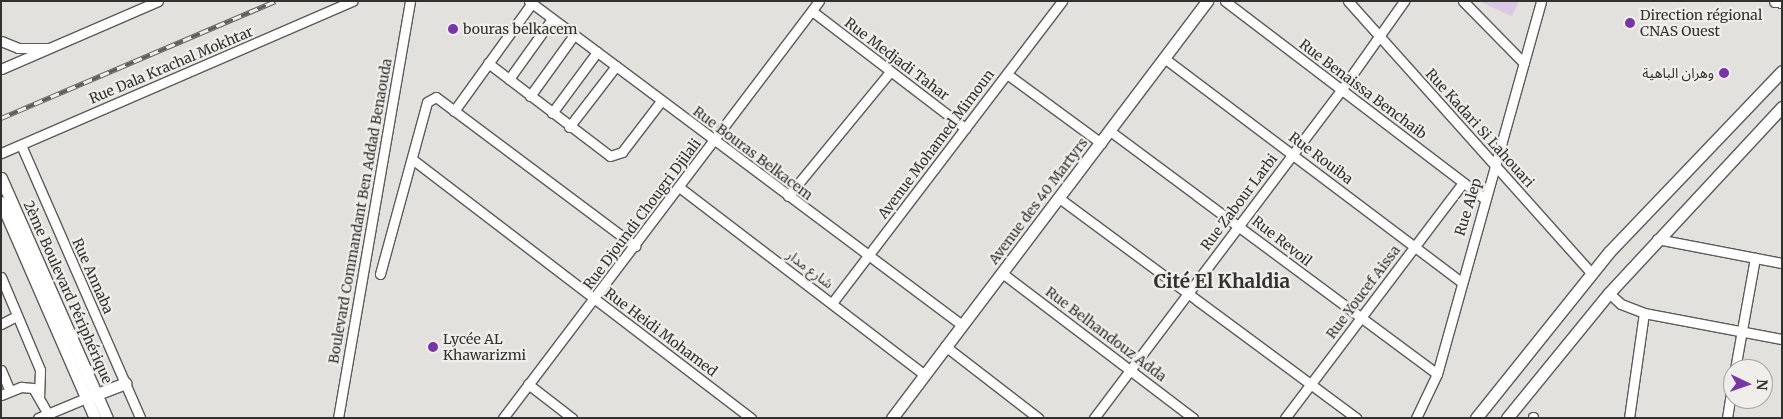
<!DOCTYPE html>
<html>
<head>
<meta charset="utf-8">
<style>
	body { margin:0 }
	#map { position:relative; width:1783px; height:419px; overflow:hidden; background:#e3e1dd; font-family:Merriweather,"Noto Sans Arabic",serif }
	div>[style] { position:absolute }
	.green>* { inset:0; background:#d8c8e6 }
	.roads { filter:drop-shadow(1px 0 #5c5b58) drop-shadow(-1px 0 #5c5b58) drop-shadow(0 1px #5c5b58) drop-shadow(0 -1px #5c5b58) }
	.minor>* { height:9px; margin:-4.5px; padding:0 4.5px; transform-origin:4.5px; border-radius:4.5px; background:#fff }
	.major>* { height:11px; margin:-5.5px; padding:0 5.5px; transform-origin:5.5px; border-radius:5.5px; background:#fff }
	.rail>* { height:5px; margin-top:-2.5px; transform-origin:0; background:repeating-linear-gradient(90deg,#f0eeea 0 9px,#605e5d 0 18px); box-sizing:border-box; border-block:1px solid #605e5d }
	.dots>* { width:14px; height:14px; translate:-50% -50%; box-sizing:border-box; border:2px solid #f0eeea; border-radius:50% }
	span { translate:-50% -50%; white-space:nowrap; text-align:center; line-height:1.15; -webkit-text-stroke:4.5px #f0eeea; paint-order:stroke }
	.poi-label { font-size:14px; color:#323130 }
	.left { translate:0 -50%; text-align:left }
	.right { translate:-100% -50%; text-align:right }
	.street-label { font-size:14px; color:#323130 }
	.district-label { font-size:19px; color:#323130; font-weight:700 }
	.frame { position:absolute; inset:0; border:2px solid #323130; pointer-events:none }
	.north { position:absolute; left:1723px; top:359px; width:50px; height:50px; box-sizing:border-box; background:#f0eeea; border:1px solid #a4a2a0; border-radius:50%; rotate:93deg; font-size:14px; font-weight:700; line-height:20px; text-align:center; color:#323130 }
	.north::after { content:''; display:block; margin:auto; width:18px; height:22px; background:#7935a8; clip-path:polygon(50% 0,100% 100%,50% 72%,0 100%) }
</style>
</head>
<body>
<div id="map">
	<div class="green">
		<div style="clip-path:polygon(1478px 1px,1519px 1px,1512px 16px)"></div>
	</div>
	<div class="roads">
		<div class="minor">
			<div style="left:529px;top:1px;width:541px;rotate:36.81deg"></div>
			<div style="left:1225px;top:1px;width:325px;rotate:37.3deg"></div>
			<div style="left:1348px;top:1px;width:365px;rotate:48.2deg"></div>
			<div style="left:1463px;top:1px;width:87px;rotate:45.5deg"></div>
			<div style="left:812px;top:11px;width:193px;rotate:37.4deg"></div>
			<div style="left:1px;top:41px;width:18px;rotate:22deg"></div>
			<div style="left:18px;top:48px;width:29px"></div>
			<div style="left:1164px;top:58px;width:371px;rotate:37deg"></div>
			<div style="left:488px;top:63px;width:153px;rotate:37.3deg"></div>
			<div style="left:610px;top:156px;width:13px;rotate:-18deg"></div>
			<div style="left:622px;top:152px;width:64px;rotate:-52.6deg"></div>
			<div style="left:1px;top:69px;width:171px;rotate:-23.4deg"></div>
			<div style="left:1007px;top:74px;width:117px;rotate:36.3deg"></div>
			<div style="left:509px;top:79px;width:74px;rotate:-54.4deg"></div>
			<div style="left:530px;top:96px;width:75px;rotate:-54.2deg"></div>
			<div style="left:454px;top:111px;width:133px;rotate:-54.2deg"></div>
			<div style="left:552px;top:113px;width:76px;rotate:-53.6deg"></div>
			<div style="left:569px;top:127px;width:77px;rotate:-52.4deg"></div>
			<div style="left:1110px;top:131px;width:407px;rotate:36.6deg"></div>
			<div style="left:21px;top:145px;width:298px;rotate:66.4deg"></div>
			<div style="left:1px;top:153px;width:383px;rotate:-23.4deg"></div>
			<div style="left:412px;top:159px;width:427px;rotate:37.4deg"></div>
			<div style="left:679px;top:187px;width:308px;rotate:37.4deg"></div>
			<div style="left:788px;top:196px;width:161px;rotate:-50.6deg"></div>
			<div style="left:1059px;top:198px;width:370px;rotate:36.5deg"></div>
			<div style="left:1657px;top:239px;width:127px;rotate:10.9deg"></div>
			<div style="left:1002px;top:273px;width:240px;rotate:37.2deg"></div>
			<div style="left:380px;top:274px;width:178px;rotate:-74.7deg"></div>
			<div style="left:427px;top:102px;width:10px;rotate:-29deg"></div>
			<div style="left:436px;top:97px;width:249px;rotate:36.8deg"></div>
			<div style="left:1px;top:277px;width:101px;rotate:67.2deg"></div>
			<div style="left:40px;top:370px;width:26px;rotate:92deg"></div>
			<div style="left:1609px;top:293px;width:16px;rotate:43deg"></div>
			<div style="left:1621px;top:304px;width:25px;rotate:21deg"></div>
			<div style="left:1644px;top:313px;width:140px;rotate:10.7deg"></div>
			<div style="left:832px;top:303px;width:380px;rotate:-52.7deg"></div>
			<div style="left:1px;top:324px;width:18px;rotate:-27deg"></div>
			<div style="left:945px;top:346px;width:118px;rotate:37.7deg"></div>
			<div style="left:1735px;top:369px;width:113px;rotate:-79.8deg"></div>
			<div style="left:1px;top:370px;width:23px;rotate:67deg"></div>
			<div style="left:528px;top:384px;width:56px;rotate:37.7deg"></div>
			<div style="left:1px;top:395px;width:22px;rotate:-22deg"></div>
			<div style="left:21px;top:387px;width:12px;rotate:5deg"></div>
			<div style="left:33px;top:388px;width:34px;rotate:60deg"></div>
			<div style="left:38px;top:418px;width:52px;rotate:-22.6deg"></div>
			<div style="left:338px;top:418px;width:423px;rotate:-80.2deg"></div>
			<div style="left:503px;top:418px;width:523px;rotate:-52.85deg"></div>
			<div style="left:1094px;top:418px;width:412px;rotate:-53deg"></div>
			<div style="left:1342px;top:89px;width:108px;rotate:-54.8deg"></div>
			<div style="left:1285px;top:418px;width:295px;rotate:-52.9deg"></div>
			<div style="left:1416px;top:418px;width:49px;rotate:-64.5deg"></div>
			<div style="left:1437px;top:374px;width:387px;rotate:-74.4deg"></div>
			<div style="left:1533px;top:418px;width:1px;rotate:-90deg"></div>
			<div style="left:1629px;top:418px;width:106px;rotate:-81.9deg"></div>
			<div style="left:1727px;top:418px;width:36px;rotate:-81deg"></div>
		</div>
		<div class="major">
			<div style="left:1775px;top:1px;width:7px;rotate:8deg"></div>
			<div style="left:1px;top:178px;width:262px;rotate:66.2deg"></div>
			<div style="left:1px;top:202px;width:236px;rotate:66.5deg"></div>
			<div style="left:89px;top:397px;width:39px;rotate:-21deg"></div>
			<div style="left:892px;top:418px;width:523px;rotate:-52.93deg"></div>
			<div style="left:1476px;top:418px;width:213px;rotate:-51.3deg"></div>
			<div style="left:1609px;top:252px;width:250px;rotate:-46.3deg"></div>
			<div style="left:1507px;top:418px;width:161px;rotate:-50.8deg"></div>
			<div style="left:1609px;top:293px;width:254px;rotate:-47.1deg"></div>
		</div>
	</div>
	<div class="rail">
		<div style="left:1px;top:118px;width:298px;rotate:-23.1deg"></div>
	</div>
	<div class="dots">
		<div style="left:1630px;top:23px;background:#7935a8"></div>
		<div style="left:453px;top:29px;background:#7935a8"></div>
		<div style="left:1724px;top:73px;background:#7935a8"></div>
		<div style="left:433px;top:347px;background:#7935a8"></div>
	</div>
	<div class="poi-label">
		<span class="left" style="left:1640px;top:23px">Direction régional<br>CNAS Ouest</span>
		<span class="left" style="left:463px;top:29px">bouras belkacem</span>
		<span class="right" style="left:1714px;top:73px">وهران الباهية</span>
		<span class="left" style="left:443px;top:347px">Lycée AL<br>Khawarizmi</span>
	</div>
	<div class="street-label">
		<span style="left:897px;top:59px;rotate:37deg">Rue Medjadi Tahar</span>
		<span style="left:171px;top:65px;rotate:-23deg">Rue Dala Krachal Mokhtar</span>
		<span style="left:1363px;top:89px;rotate:37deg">Rue Benaissa Benchaib</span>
		<span style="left:1480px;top:128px;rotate:48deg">Rue Kadari Si Lahouari</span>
		<span style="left:936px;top:144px;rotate:-53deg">Avenue Mohamed Mimoun</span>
		<span style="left:753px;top:153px;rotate:37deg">Rue Bouras Belkacem</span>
		<span style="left:1321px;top:158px;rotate:37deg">Rue Rouiba</span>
		<span style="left:1038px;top:201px;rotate:-53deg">Avenue des 40 Martyrs</span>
		<span style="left:1239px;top:202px;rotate:-53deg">Rue Zabour Larbi</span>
		<span style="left:1468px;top:207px;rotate:-73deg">Rue Alep</span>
		<span style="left:360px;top:211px;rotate:-80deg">Boulevard Commandant Ben Addad Benaouda</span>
		<span style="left:642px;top:214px;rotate:-53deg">Rue Djoundi Chougri Djilali</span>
		<span style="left:1282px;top:241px;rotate:38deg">Rue Revoil</span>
		<span style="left:810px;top:269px;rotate:37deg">شارع مدار</span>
		<span style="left:93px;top:276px;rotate:66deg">Rue Annaba</span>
		<span style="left:68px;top:292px;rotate:66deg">2ème Boulevard Périphérique</span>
		<span style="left:1363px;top:292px;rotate:-53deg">Rue Youcef Aissa</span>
		<span style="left:661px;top:332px;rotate:37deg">Rue Heidi Mohamed</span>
		<span style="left:1106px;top:334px;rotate:37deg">Rue Belhandouz Adda</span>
	</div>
	<div class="district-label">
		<span style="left:1222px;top:282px">Cité El Khaldia</span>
	</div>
	<div class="frame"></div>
	<div class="north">N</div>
</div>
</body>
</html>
